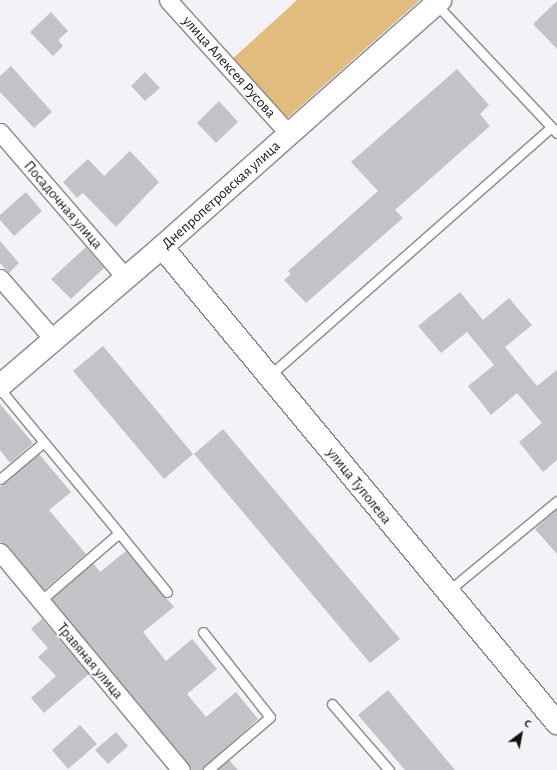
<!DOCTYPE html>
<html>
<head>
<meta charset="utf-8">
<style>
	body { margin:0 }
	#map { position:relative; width:557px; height:770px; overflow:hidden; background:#f3f3f7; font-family:"Alegreya Sans",sans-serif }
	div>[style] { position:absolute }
	.forest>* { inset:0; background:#e1bc7e }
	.building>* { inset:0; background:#c3c3c7 }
	.roads { filter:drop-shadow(1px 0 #89898d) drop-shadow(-1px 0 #89898d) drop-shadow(0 1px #89898d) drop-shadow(0 -1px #89898d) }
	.lane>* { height:9px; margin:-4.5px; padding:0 4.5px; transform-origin:4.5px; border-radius:4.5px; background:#fff }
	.street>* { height:17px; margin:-8.5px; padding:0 8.5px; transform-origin:8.5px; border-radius:8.5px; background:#fff }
	.secondary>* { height:22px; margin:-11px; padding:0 11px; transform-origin:11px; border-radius:11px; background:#fff }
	span { translate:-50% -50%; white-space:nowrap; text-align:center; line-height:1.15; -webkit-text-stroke:3.5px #fff; paint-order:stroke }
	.street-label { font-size:15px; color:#131314 }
	.north { position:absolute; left:501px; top:714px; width:40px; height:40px; -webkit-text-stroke:3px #fff; paint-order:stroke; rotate:32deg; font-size:11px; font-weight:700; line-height:16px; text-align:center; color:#131314 }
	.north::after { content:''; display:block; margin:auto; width:14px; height:18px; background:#131314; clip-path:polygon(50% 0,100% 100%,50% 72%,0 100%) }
</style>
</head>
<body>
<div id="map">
	<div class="forest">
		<div style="clip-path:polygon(297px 0,420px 0,283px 122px,229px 62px)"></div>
	</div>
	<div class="building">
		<div style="clip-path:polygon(557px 1px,557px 49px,533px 24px)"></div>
		<div style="clip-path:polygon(51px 12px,68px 31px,58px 40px,63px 46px,53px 56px,30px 32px)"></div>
		<div style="clip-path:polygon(11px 66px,52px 112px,34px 128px,0 92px,0 76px)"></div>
		<div style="clip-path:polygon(457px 69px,489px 105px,480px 114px,490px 126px,395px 210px,403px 218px,306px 303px,284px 280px,291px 274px,288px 271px,378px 191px,351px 162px)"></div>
		<div style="clip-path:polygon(145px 72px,160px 88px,145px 101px,131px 86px)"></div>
		<div style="clip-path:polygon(219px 101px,238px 122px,216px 143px,197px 123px)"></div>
		<div style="clip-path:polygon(130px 151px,159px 182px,116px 227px,83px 193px,77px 198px,63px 182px,88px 159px,104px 176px)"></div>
		<div style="clip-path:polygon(26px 192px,42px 211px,14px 236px,0 220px,0 215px)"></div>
		<div style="clip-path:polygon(0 241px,19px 263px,9px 273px,0 263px)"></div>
		<div style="clip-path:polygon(86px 247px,104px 268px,71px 299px,51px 279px)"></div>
		<div style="clip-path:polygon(460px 292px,483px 320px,509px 298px,532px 325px,505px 347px,537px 386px,557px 370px,557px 460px,543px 472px,519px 442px,542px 423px,517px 393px,491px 415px,468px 386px,494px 365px,467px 332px,441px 353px,418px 326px)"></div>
		<div style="clip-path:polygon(103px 346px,193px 454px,164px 479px,73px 371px)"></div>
		<div style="clip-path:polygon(0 404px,33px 443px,10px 463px,0 450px)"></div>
		<div style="clip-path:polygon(223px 429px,400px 639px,370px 663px,194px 454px)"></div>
		<div style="clip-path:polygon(39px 454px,71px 492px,49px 510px,86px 554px,44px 590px,8px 546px,0 542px,0 487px)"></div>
		<div style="clip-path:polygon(557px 509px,557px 554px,535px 529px)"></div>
		<div style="clip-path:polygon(126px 551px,174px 607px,143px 632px,166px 661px,192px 639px,217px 669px,187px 694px,206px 717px,236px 692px,258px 719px,202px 770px,192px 770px,52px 599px,93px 563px,100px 572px)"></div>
		<div style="clip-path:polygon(42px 619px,89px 674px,44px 713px,31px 698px,56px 676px,38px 657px,48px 648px,31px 629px)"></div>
		<div style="clip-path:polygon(388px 690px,455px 770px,405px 770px,358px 715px)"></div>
		<div style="clip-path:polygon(80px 725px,97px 744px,68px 769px,52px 750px)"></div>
		<div style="clip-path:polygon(116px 732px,128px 746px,108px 764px,95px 750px)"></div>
		<div style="clip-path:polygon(229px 760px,238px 770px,217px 770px)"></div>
	</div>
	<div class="roads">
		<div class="lane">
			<div style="left:436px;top:4px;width:177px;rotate:46.8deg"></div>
			<div style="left:269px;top:376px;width:376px;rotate:-41.4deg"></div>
			<div style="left:0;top:389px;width:187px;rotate:50.4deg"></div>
			<div style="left:119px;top:533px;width:104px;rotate:139.3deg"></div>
			<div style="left:0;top:479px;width:57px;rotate:-40.1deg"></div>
			<div style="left:119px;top:533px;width:76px;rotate:50.9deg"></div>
			<div style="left:447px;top:592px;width:143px;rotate:-39.6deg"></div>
			<div style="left:203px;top:632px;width:108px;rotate:51.8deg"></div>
			<div style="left:270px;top:717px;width:82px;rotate:139.5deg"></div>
			<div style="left:332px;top:704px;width:87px;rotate:49.2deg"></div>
		</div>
		<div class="street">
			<div style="left:168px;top:0;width:181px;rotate:47.9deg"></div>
			<div style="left:0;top:132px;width:193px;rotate:49.2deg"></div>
			<div style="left:0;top:278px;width:82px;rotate:48.9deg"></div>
			<div style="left:0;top:552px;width:283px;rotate:50.3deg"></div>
		</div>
		<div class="secondary">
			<div style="left:162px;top:247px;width:619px;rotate:50.31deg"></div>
			<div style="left:0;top:386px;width:213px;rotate:-40.6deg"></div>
			<div style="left:162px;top:247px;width:372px;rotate:-41.6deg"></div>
		</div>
	</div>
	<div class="street-label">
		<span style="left:229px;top:67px;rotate:48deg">улица Алексея Русова</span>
		<span style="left:221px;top:195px;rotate:-42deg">Днепропетровская улица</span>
		<span style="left:63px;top:205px;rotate:49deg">Посадочная улица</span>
		<span style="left:359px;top:486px;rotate:51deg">улица Туполева</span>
		<span style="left:90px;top:661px;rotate:50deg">Травяная улица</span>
	</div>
	<div class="north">С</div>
</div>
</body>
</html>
